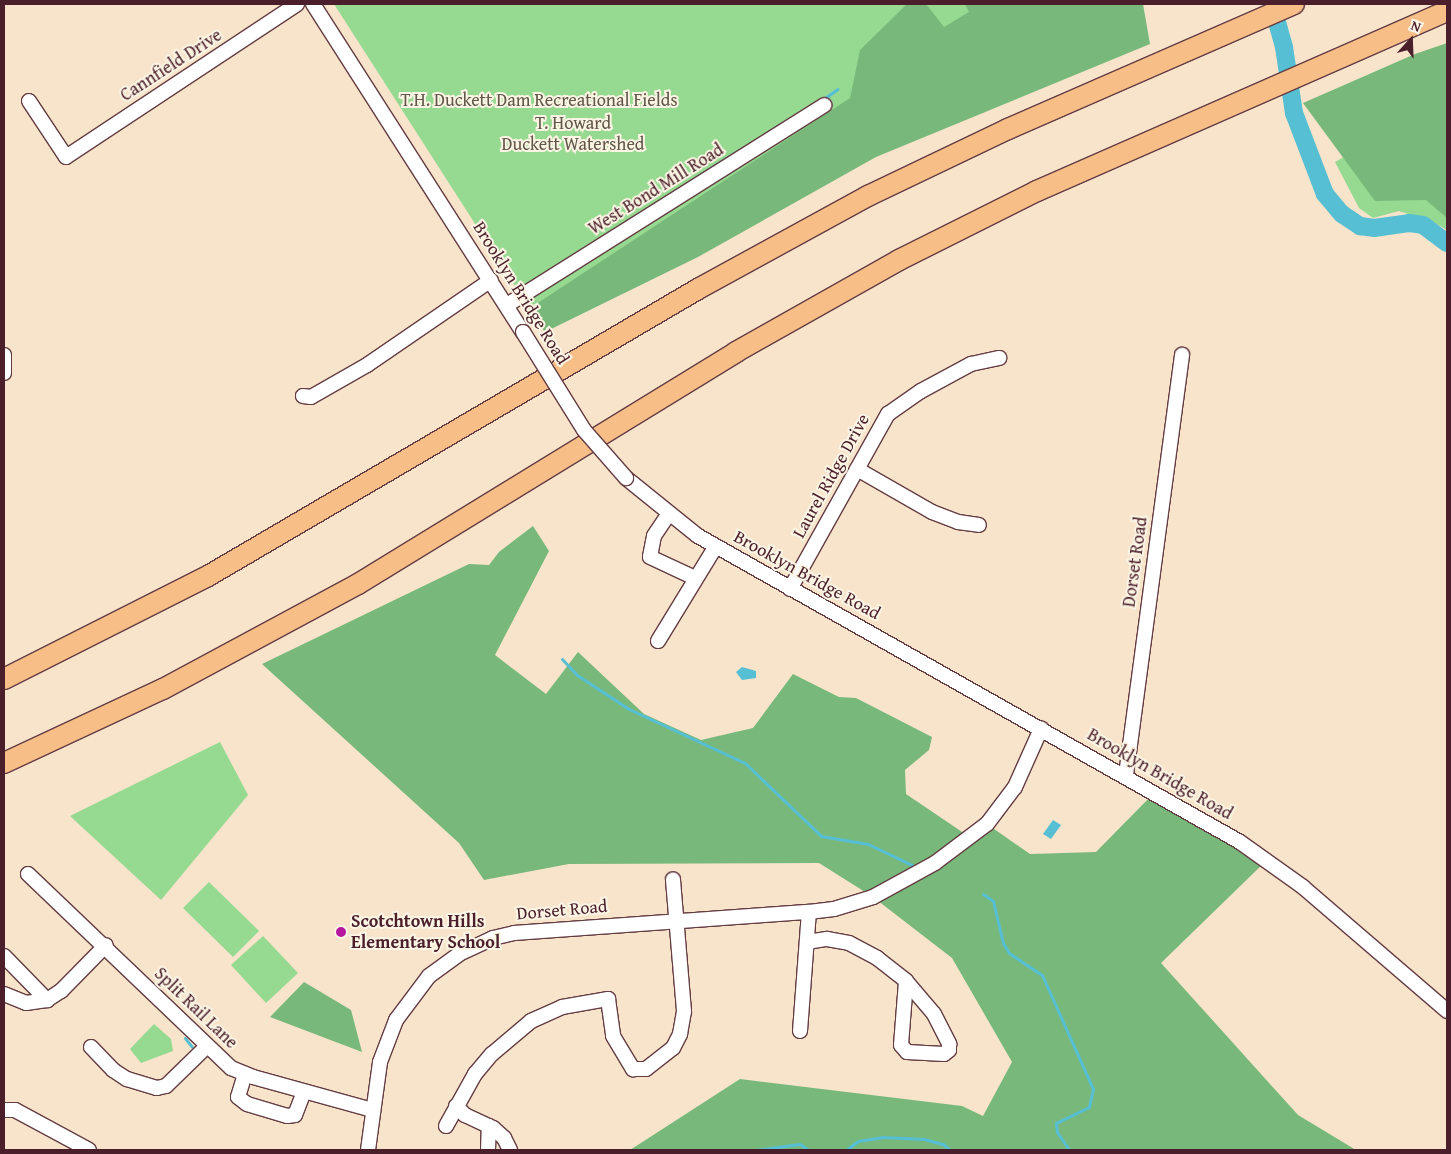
<!DOCTYPE html>
<html>
<head>
<meta charset="utf-8">
<style>
	body { margin:0 }
	#map { position:relative; width:1451px; height:1154px; overflow:hidden; background:#f7e4cb; font-family:"Gentium Book Plus",serif }
	div>[style] { position:absolute }
	.green>* { inset:0; background:#96d991 }
	.forest>* { inset:0; background:#78b97b }
	.water>* { inset:0; background:#57bfd4 }
	.stream>* { height:3px; margin:-1.5px; padding:0 1.5px; transform-origin:1.5px; border-radius:1.5px; background:#57bfd4 }
	.river>* { height:18px; margin:-9px; padding:0 9px; transform-origin:9px; border-radius:9px; background:#57bfd4 }
	.roads { filter:drop-shadow(1px 0 #643d43) drop-shadow(-1px 0 #643d43) drop-shadow(0 1px #643d43) drop-shadow(0 -1px #643d43) }
	.minor>* { height:14px; margin:-7px; padding:0 7px; transform-origin:7px; border-radius:7px; background:#fff }
	.highway>* { height:20px; margin:-10px; padding:0 10px; transform-origin:10px; border-radius:10px; background:#f7be87 }
	.bridges { filter:drop-shadow(1px 0 #643d43) drop-shadow(-1px 0 #643d43) drop-shadow(0 1px #643d43) drop-shadow(0 -1px #643d43) }
	.minor-bridge>* { height:14px; margin:-7px; padding:0 7px; transform-origin:7px; border-radius:7px; background:#fff }
	.dots>* { width:14px; height:14px; translate:-50% -50%; box-sizing:border-box; border:2px solid #fcf5e5; border-radius:50% }
	span { translate:-50% -50%; white-space:nowrap; text-align:center; line-height:1.15; -webkit-text-stroke:4px #fcf5e5; paint-order:stroke }
	.street-label { font-size:18px; color:#4a1f2b }
	.park-label { font-size:18px; color:#61574a }
	.poi-label { font-size:18px; color:#4a1f2b; font-weight:700 }
	.left { translate:0 -50%; text-align:left }
	.frame { position:absolute; inset:0; border:5px solid #4a1f2b; pointer-events:none }
	.north { position:absolute; left:1386px; top:15px; width:50px; height:50px; -webkit-text-stroke:4px #fcf5e5; paint-order:stroke; rotate:20deg; font-size:14px; font-weight:700; line-height:20px; text-align:center; color:#4a1f2b }
	.north::after { content:''; display:block; margin:auto; width:18px; height:22px; background:#4a1f2b; clip-path:polygon(50% 0,100% 100%,50% 72%,0 100%) }
</style>
</head>
<body>
<div id="map">
	<div class="green">
		<div style="clip-path:polygon(334px 4px,1132px 4px,531px 311px)"></div>
		<div style="clip-path:polygon(1447px 97px,1447px 230px,1433px 222px,1399px 211px,1373px 218px,1359px 208px,1335px 162px)"></div>
		<div style="clip-path:polygon(220px 742px,248px 795px,161px 900px,70px 816px)"></div>
		<div style="clip-path:polygon(209px 882px,259px 931px,233px 957px,183px 908px)"></div>
		<div style="clip-path:polygon(263px 936px,298px 973px,266px 1003px,231px 965px)"></div>
		<div style="clip-path:polygon(154px 1024px,171px 1039px,173px 1051px,141px 1063px,130px 1049px)"></div>
	</div>
	<div class="forest">
		<div style="clip-path:polygon(907px 4px,926px 4px,944px 27px,969px 12px,965px 4px,1143px 4px,1150px 44px,876px 157px,698px 257px,545px 332px,527px 310px,850px 98px,860px 50px)"></div>
		<div style="clip-path:polygon(1447px 43px,1447px 218px,1426px 200px,1375px 201px,1303px 103px,1415px 54px)"></div>
		<div style="clip-path:polygon(533px 526px,549px 551px,495px 655px,546px 694px,578px 652px,644px 714px,701px 740px,753px 728px,793px 674px,839px 697px,856px 698px,932px 737px,929px 750px,905px 770px,906px 794px,971px 838px,987px 824px,1030px 854px,1096px 852px,1155px 792px,1267px 860px,1161px 963px,1298px 1115px,1356px 1150px,630px 1150px,740px 1079px,962px 1106px,983px 1116px,1012px 1062px,952px 958px,873px 897px,819px 863px,569px 864px,484px 880px,459px 843px,262px 664px,469px 564px,489px 565px,499px 552px)"></div>
		<div style="clip-path:polygon(304px 982px,351px 1010px,362px 1052px,270px 1017px)"></div>
	</div>
	<div class="water">
		<div style="clip-path:polygon(742px 667px,756px 671px,756px 678px,742px 680px,736px 672px)"></div>
		<div style="clip-path:polygon(1053px 820px,1061px 825px,1051px 839px,1043px 834px)"></div>
	</div>
	<div class="stream">
		<div style="left:822px;top:100px;width:19px;rotate:-35deg"></div>
		<div style="left:696px;top:177px;width:104px;rotate:-32deg"></div>
		<div style="left:562px;top:659px;width:22px;rotate:47deg"></div>
		<div style="left:577px;top:675px;width:62px;rotate:33.2deg"></div>
		<div style="left:629px;top:709px;width:128px;rotate:25deg"></div>
		<div style="left:745px;top:763px;width:105px;rotate:43.8deg"></div>
		<div style="left:821px;top:836px;width:48px;rotate:9.7deg"></div>
		<div style="left:868px;top:844px;width:49px;rotate:25.5deg"></div>
		<div style="left:983px;top:894px;width:12px;rotate:35deg"></div>
		<div style="left:993px;top:901px;width:43px;rotate:76.6deg"></div>
		<div style="left:1003px;top:943px;width:12px;rotate:59deg"></div>
		<div style="left:1009px;top:953px;width:40px;rotate:34deg"></div>
		<div style="left:1042px;top:975px;width:125px;rotate:65.9deg"></div>
		<div style="left:1093px;top:1089px;width:18px;rotate:103deg"></div>
		<div style="left:1089px;top:1107px;width:37px;rotate:154deg"></div>
		<div style="left:1056px;top:1123px;width:9px;rotate:84deg"></div>
		<div style="left:1057px;top:1132px;width:22px;rotate:56deg"></div>
		<div style="left:185px;top:1038px;width:11px;rotate:52deg"></div>
		<div style="left:756px;top:1150px;width:44px;rotate:-7.8deg"></div>
		<div style="left:800px;top:1144px;width:10px;rotate:37deg"></div>
		<div style="left:846px;top:1150px;width:15px;rotate:-37deg"></div>
		<div style="left:858px;top:1141px;width:24px;rotate:-9deg"></div>
		<div style="left:882px;top:1137px;width:42px;rotate:2.7deg"></div>
		<div style="left:924px;top:1139px;width:20px;rotate:15deg"></div>
		<div style="left:943px;top:1144px;width:9px;rotate:41deg"></div>
	</div>
	<div class="river">
		<div style="left:1272px;top:4px;width:45px;rotate:74.4deg"></div>
		<div style="left:1284px;top:47px;width:67px;rotate:81.4deg"></div>
		<div style="left:1294px;top:113px;width:87px;rotate:69.1deg"></div>
		<div style="left:1325px;top:194px;width:26px;rotate:50deg"></div>
		<div style="left:1342px;top:214px;width:22px;rotate:34deg"></div>
		<div style="left:1360px;top:226px;width:14px;rotate:8deg"></div>
		<div style="left:1374px;top:228px;width:35px;rotate:-8deg"></div>
		<div style="left:1409px;top:223px;width:14px;rotate:8deg"></div>
		<div style="left:1423px;top:225px;width:30px;rotate:37deg"></div>
	</div>
	<div class="roads">
		<div class="minor">
			<div style="left:313px;top:4px;width:389px;rotate:57.4deg"></div>
			<div style="left:29px;top:101px;width:67px;rotate:56.5deg"></div>
			<div style="left:66px;top:157px;width:277px;rotate:-33.5deg"></div>
			<div style="left:507px;top:305px;width:375px;rotate:-32.2deg"></div>
			<div style="left:4px;top:355px;width:18px;rotate:90deg"></div>
			<div style="left:303px;top:396px;width:8px;rotate:7deg"></div>
			<div style="left:311px;top:397px;width:64px;rotate:-29.7deg"></div>
			<div style="left:367px;top:365px;width:150px;rotate:-34.4deg"></div>
			<div style="left:857px;top:469px;width:86px;rotate:29.8deg"></div>
			<div style="left:932px;top:512px;width:28px;rotate:21deg"></div>
			<div style="left:958px;top:522px;width:21px;rotate:8deg"></div>
			<div style="left:626px;top:478px;width:92px;rotate:38.9deg"></div>
			<div style="left:698px;top:536px;width:622px;rotate:29.45deg"></div>
			<div style="left:1240px;top:842px;width:77px;rotate:35.5deg"></div>
			<div style="left:1303px;top:887px;width:190px;rotate:40.7deg"></div>
			<div style="left:668px;top:515px;width:25px;rotate:124deg"></div>
			<div style="left:654px;top:536px;width:21px;rotate:101deg"></div>
			<div style="left:650px;top:557px;width:50px;rotate:25deg"></div>
			<div style="left:790px;top:589px;width:201px;rotate:-60.8deg"></div>
			<div style="left:888px;top:414px;width:40px;rotate:-34.9deg"></div>
			<div style="left:921px;top:391px;width:57px;rotate:-28.4deg"></div>
			<div style="left:971px;top:364px;width:29px;rotate:-12deg"></div>
			<div style="left:658px;top:641px;width:111px;rotate:-58.6deg"></div>
			<div style="left:1126px;top:775px;width:424px;rotate:-82.4deg"></div>
			<div style="left:28px;top:874px;width:281px;rotate:43.7deg"></div>
			<div style="left:231px;top:1068px;width:24px;rotate:22deg"></div>
			<div style="left:253px;top:1077px;width:123px;rotate:15.5deg"></div>
			<div style="left:807px;top:942px;width:20px;rotate:-9deg"></div>
			<div style="left:827px;top:939px;width:22px;rotate:10deg"></div>
			<div style="left:849px;top:943px;width:32px;rotate:28deg"></div>
			<div style="left:877px;top:958px;width:37px;rotate:38deg"></div>
			<div style="left:4px;top:956px;width:62px;rotate:45.7deg"></div>
			<div style="left:906px;top:981px;width:43px;rotate:49.7deg"></div>
			<div style="left:934px;top:1014px;width:34px;rotate:63deg"></div>
			<div style="left:949px;top:1044px;width:6px;rotate:90deg"></div>
			<div style="left:949px;top:1050px;width:6px;rotate:141deg"></div>
			<div style="left:944px;top:1054px;width:37px;rotate:-177deg"></div>
			<div style="left:907px;top:1052px;width:9px;rotate:-131deg"></div>
			<div style="left:901px;top:1045px;width:64px;rotate:-85.5deg"></div>
			<div style="left:4px;top:994px;width:24px;rotate:22deg"></div>
			<div style="left:26px;top:1003px;width:21px;rotate:-8deg"></div>
			<div style="left:47px;top:1000px;width:17px;rotate:-33deg"></div>
			<div style="left:61px;top:991px;width:64px;rotate:-45.6deg"></div>
			<div style="left:800px;top:1031px;width:119px;rotate:-85.7deg"></div>
			<div style="left:91px;top:1047px;width:32px;rotate:46deg"></div>
			<div style="left:113px;top:1070px;width:17px;rotate:33deg"></div>
			<div style="left:127px;top:1079px;width:31px;rotate:17deg"></div>
			<div style="left:157px;top:1088px;width:9px;rotate:-13deg"></div>
			<div style="left:166px;top:1086px;width:56px;rotate:-44.3deg"></div>
			<div style="left:245px;top:1074px;width:24px;rotate:107deg"></div>
			<div style="left:238px;top:1097px;width:11px;rotate:38deg"></div>
			<div style="left:247px;top:1104px;width:42px;rotate:16.7deg"></div>
			<div style="left:287px;top:1116px;width:8px;rotate:-7deg"></div>
			<div style="left:295px;top:1115px;width:25px;rotate:-69deg"></div>
			<div style="left:456px;top:1106px;width:13px;rotate:45deg"></div>
			<div style="left:465px;top:1115px;width:31px;rotate:25deg"></div>
			<div style="left:493px;top:1128px;width:15px;rotate:42deg"></div>
			<div style="left:504px;top:1138px;width:13px;rotate:63deg"></div>
			<div style="left:4px;top:1110px;width:11px"></div>
			<div style="left:15px;top:1110px;width:84px;rotate:28.4deg"></div>
			<div style="left:446px;top:1126px;width:60px;rotate:-60.9deg"></div>
			<div style="left:475px;top:1074px;width:26px;rotate:-50deg"></div>
			<div style="left:492px;top:1054px;width:51px;rotate:-40.2deg"></div>
			<div style="left:531px;top:1021px;width:34px;rotate:-24deg"></div>
			<div style="left:562px;top:1007px;width:47px;rotate:-9.9deg"></div>
			<div style="left:608px;top:999px;width:37px;rotate:82deg"></div>
			<div style="left:613px;top:1036px;width:39px;rotate:59deg"></div>
			<div style="left:633px;top:1069px;width:13px"></div>
			<div style="left:646px;top:1069px;width:34px;rotate:-38deg"></div>
			<div style="left:673px;top:1048px;width:16px;rotate:-63deg"></div>
			<div style="left:680px;top:1034px;width:23px;rotate:-80deg"></div>
			<div style="left:684px;top:1011px;width:132px;rotate:-94.8deg"></div>
			<div style="left:368px;top:1150px;width:89px;rotate:-82.2deg"></div>
			<div style="left:380px;top:1062px;width:45px;rotate:-69.1deg"></div>
			<div style="left:396px;top:1020px;width:55px;rotate:-53.1deg"></div>
			<div style="left:429px;top:976px;width:37px;rotate:-36deg"></div>
			<div style="left:459px;top:954px;width:38px;rotate:-25deg"></div>
			<div style="left:493px;top:938px;width:22px;rotate:-13deg"></div>
			<div style="left:514px;top:933px;width:296px;rotate:-4.1deg"></div>
			<div style="left:809px;top:912px;width:25px;rotate:-7deg"></div>
			<div style="left:834px;top:909px;width:41px;rotate:-17.1deg"></div>
			<div style="left:873px;top:897px;width:71px;rotate:-28.7deg"></div>
			<div style="left:935px;top:863px;width:65px;rotate:-36.9deg"></div>
			<div style="left:987px;top:824px;width:46px;rotate:-52.9deg"></div>
			<div style="left:1015px;top:787px;width:64px;rotate:-65.9deg"></div>
			<div style="left:488px;top:1150px;width:24px;rotate:-88deg"></div>
		</div>
		<div class="highway">
			<div style="left:4px;top:679px;width:229px;rotate:-26.8deg"></div>
			<div style="left:208px;top:576px;width:568px;rotate:-30.36deg"></div>
			<div style="left:698px;top:289px;width:194px;rotate:-28.7deg"></div>
			<div style="left:868px;top:196px;width:155px;rotate:-25.6deg"></div>
			<div style="left:1008px;top:129px;width:312px;rotate:-23.6deg"></div>
			<div style="left:4px;top:763px;width:175px;rotate:-25deg"></div>
			<div style="left:163px;top:689px;width:221px;rotate:-28.3deg"></div>
			<div style="left:358px;top:584px;width:444px;rotate:-31.5deg"></div>
			<div style="left:736px;top:352px;width:187px;rotate:-29.4deg"></div>
			<div style="left:899px;top:260px;width:154px;rotate:-26.6deg"></div>
			<div style="left:1037px;top:191px;width:448px;rotate:-23.7deg"></div>
		</div>
	</div>
	<div class="bridges">
		<div class="minor-bridge">
			<div style="left:523px;top:332px;width:115px;rotate:58.1deg"></div>
			<div style="left:584px;top:430px;width:64px;rotate:48.8deg"></div>
		</div>
	</div>
	<div class="dots">
		<div style="left:341px;top:932px;background:#b5179e"></div>
	</div>
	<div class="street-label">
		<span style="left:171px;top:65px;rotate:-33deg">Cannfield Drive</span>
		<span style="left:656px;top:189px;rotate:-32deg">West Bond Mill Road</span>
		<span style="left:521px;top:293px;rotate:58deg">Brooklyn Bridge Road</span>
		<span style="left:831px;top:476px;rotate:-61deg">Laurel Ridge Drive</span>
		<span style="left:1135px;top:562px;rotate:-82deg">Dorset Road</span>
		<span style="left:807px;top:575px;rotate:29deg">Brooklyn Bridge Road</span>
		<span style="left:1160px;top:774px;rotate:30deg">Brooklyn Bridge Road</span>
		<span style="left:562px;top:910px;rotate:-5deg">Dorset Road</span>
		<span style="left:196px;top:1008px;rotate:44deg">Split Rail Lane</span>
	</div>
	<div class="park-label">
		<span style="left:539px;top:100px">T.H. Duckett Dam Recreational Fields</span>
		<span style="left:573px;top:134px">T. Howard<br>Duckett Watershed</span>
	</div>
	<div class="poi-label">
		<span class="left" style="left:351px;top:932px">Scotchtown Hills<br>Elementary School</span>
	</div>
	<div class="frame"></div>
	<div class="north">N</div>
</div>
</body>
</html>
